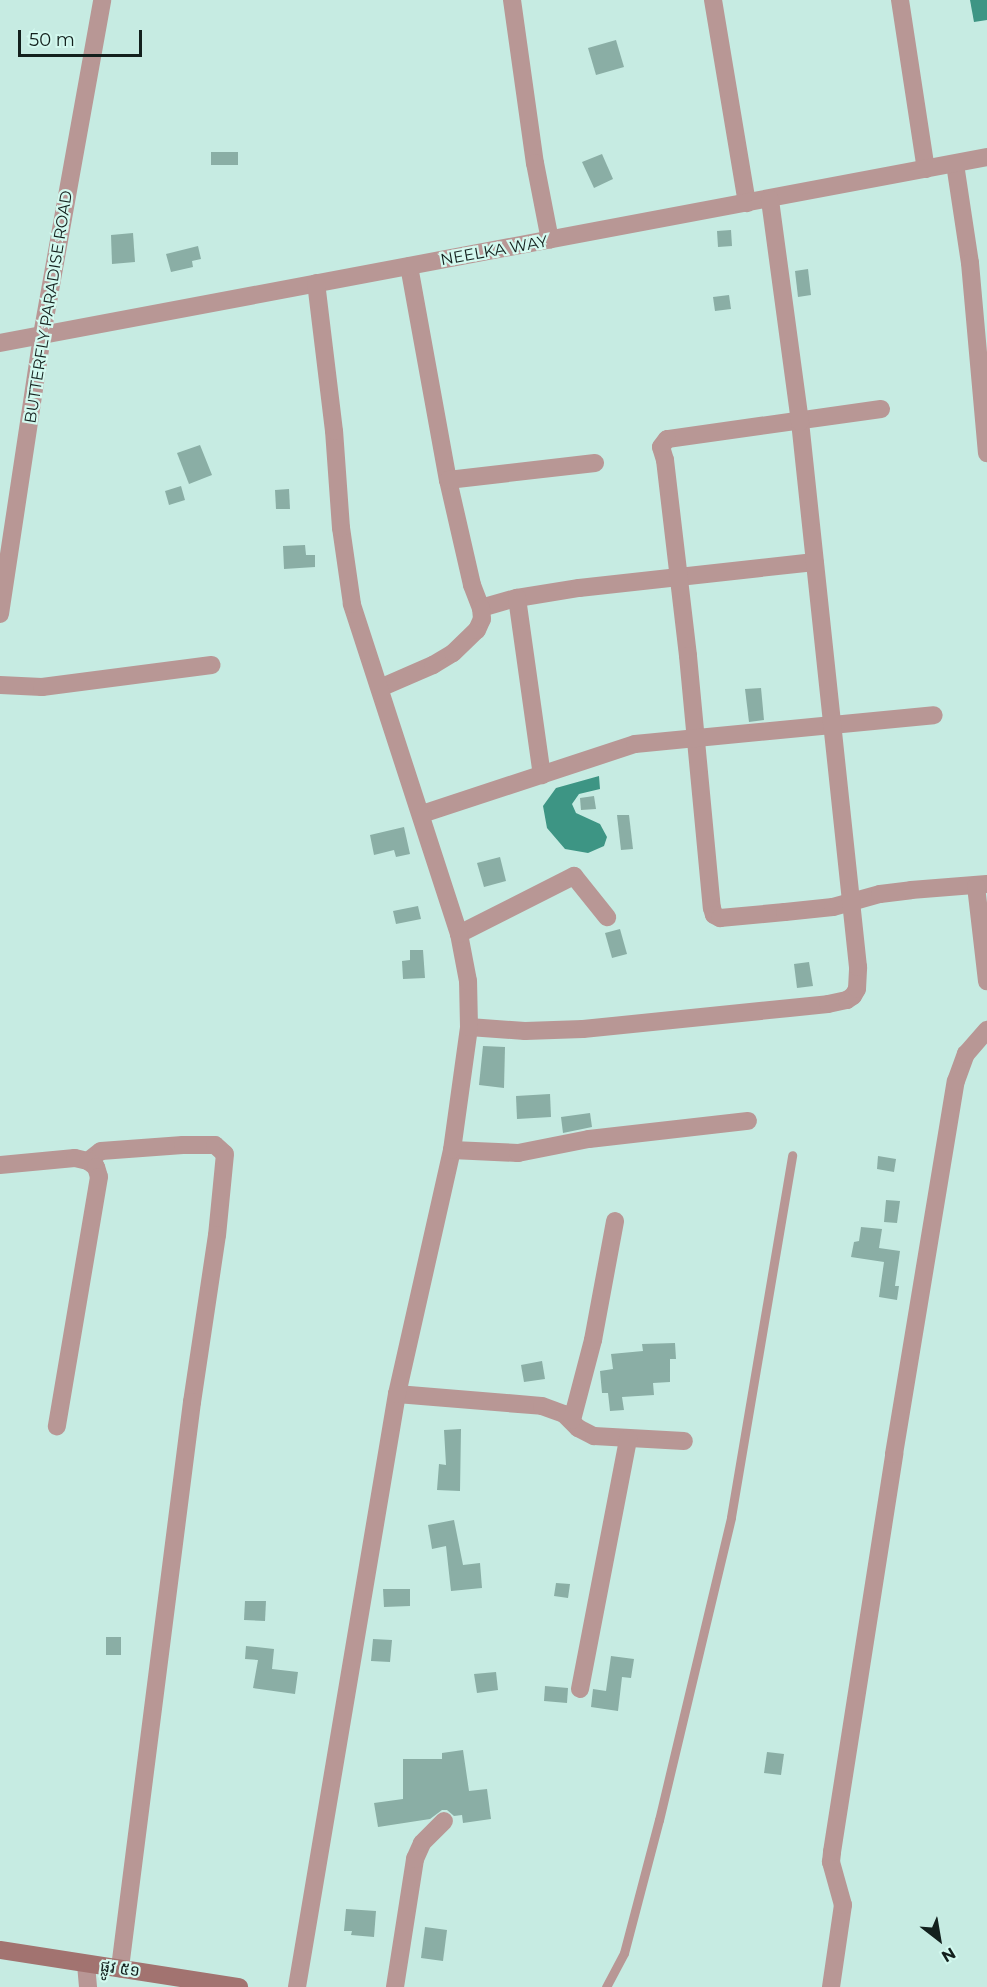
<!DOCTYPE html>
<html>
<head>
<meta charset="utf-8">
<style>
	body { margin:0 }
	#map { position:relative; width:987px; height:1987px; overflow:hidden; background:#c6ebe2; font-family:Montserrat,"Noto Sans Khmer",sans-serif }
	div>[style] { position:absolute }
	.water>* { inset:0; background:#3d9584 }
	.building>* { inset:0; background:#8aaea5 }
	.service>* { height:9px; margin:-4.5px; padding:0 4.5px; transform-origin:4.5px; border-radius:4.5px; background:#b89795 }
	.minor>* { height:18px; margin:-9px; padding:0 9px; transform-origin:9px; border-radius:9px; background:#b89795 }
	.tertiary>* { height:18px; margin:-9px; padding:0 9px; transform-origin:9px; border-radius:9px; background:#b89795 }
	.secondary>* { height:18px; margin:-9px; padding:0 9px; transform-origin:9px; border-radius:9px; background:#a27370 }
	span { translate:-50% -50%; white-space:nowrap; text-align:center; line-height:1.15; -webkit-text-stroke:4.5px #d3f9ef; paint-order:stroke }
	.street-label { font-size:16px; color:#13201d }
	.north { position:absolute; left:909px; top:1909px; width:60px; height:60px; -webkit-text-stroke:4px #d3f9ef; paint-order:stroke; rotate:149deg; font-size:16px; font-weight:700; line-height:24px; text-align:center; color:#13201d }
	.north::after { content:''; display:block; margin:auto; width:21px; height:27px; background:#13201d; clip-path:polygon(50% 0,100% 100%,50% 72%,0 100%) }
	.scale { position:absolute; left:18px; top:30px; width:124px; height:27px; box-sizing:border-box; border:3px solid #13201d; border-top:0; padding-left:8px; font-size:18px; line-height:21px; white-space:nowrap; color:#13201d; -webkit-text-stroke:4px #d3f9ef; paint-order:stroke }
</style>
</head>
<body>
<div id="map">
	<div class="water">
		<div style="clip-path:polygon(970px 0,987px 0,987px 20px,974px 22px)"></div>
		<div style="clip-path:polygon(599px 776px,600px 789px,579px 794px,572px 804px,576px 813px,600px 824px,607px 837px,604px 846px,588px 853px,565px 849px,547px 828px,543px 806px,556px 788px)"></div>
	</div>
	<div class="building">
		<div style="clip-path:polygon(616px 40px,624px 67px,596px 75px,588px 48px)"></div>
		<div style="clip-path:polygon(211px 152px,238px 152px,238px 165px,211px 165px)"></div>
		<div style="clip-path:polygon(602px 154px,613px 179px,594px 188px,582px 162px)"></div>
		<div style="clip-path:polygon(731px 230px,732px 246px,718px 247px,717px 231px)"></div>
		<div style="clip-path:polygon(133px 233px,135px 262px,112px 264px,111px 235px)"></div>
		<div style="clip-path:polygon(198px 246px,201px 259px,192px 261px,193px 267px,171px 272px,166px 254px)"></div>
		<div style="clip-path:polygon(808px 269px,811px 295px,798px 297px,795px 271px)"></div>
		<div style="clip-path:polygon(729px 295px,731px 309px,715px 311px,713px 297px)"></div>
		<div style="clip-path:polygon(200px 445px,212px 475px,189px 484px,177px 453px)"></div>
		<div style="clip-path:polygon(181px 486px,185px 500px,169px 505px,165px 491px)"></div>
		<div style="clip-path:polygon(289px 489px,290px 509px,276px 509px,275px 490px)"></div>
		<div style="clip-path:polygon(305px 545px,306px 555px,315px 555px,315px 567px,284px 569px,283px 546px)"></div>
		<div style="clip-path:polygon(761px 688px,764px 720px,749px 722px,745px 689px)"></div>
		<div style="clip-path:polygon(594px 796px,596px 809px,581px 810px,580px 798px)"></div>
		<div style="clip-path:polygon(617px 815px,629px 815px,633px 849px,621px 850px)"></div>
		<div style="clip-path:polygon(404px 827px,410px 854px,396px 857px,394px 850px,374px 855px,370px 835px)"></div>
		<div style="clip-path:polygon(500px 857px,506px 881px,484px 887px,477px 863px)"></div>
		<div style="clip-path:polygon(418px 906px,421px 919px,396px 924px,393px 911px)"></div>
		<div style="clip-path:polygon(620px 929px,627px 954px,612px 958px,605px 933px)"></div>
		<div style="clip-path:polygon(410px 950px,423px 950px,425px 978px,403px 979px,402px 961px,410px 960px)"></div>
		<div style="clip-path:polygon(809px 962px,813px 986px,797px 988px,794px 964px)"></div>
		<div style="clip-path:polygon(483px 1046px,505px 1047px,504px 1088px,479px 1085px)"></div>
		<div style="clip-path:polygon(550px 1094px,551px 1117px,517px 1119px,516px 1096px)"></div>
		<div style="clip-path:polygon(590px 1113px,592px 1127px,563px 1133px,561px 1117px)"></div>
		<div style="clip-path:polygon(878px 1156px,896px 1159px,894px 1172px,877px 1169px)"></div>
		<div style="clip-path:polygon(886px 1200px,900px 1201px,897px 1223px,884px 1222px)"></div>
		<div style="clip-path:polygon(861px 1227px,882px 1229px,879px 1248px,900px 1251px,895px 1286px,899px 1286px,897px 1300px,879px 1297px,884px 1262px,851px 1257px,854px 1242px,859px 1241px)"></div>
		<div style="clip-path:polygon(675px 1343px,676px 1359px,670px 1359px,670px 1382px,653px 1383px,654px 1395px,622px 1397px,624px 1410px,610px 1411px,608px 1393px,602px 1393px,600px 1371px,613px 1369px,611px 1354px,643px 1351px,642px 1344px)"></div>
		<div style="clip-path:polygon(542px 1361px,545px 1379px,524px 1382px,521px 1365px)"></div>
		<div style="clip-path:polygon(461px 1429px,460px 1491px,437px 1490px,439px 1464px,446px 1465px,444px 1430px)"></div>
		<div style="clip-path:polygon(454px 1520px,463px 1565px,480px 1563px,482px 1588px,451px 1591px,446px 1546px,432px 1549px,428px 1525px)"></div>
		<div style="clip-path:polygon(556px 1583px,570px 1584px,568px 1598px,554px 1596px)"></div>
		<div style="clip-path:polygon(383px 1589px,410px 1589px,410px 1606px,384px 1607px)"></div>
		<div style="clip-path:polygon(245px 1601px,266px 1601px,265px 1621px,244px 1620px)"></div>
		<div style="clip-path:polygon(106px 1637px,121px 1637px,121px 1655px,106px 1655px)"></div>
		<div style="clip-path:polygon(373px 1639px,392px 1640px,390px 1662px,371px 1661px)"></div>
		<div style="clip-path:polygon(246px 1646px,274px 1649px,272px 1669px,298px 1672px,295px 1694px,253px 1688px,258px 1660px,245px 1659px)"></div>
		<div style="clip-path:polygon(611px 1656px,634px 1659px,631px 1678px,622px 1677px,618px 1711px,591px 1707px,593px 1689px,606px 1691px)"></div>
		<div style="clip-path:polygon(496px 1672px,498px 1690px,477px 1693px,474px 1674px)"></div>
		<div style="clip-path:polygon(545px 1686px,568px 1688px,567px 1703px,544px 1701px)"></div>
		<div style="clip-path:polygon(463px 1750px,469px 1791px,487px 1789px,491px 1819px,463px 1823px,462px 1815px,454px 1816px,447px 1810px,442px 1810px,430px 1819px,378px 1827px,374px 1803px,403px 1799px,403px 1759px,442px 1759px,442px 1753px)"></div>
		<div style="clip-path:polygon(767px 1752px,784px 1754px,781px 1775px,764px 1773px)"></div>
		<div style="clip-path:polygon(346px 1909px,376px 1911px,374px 1937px,351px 1935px,352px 1931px,344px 1931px)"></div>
		<div style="clip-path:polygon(425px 1927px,447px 1930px,443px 1961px,421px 1958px)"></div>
	</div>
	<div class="service">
		<div style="left:606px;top:1987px;width:38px;rotate:-62deg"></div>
		<div style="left:624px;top:1953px;width:138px;rotate:-75.3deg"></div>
		<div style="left:659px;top:1820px;width:311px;rotate:-76.6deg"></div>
		<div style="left:731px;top:1517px;width:367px;rotate:-80.4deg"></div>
	</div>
	<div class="minor">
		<div style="left:512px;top:0;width:165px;rotate:82deg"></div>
		<div style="left:535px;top:163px;width:78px;rotate:79deg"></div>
		<div style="left:713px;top:0;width:206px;rotate:80.5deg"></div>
		<div style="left:900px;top:0;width:171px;rotate:81.3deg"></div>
		<div style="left:955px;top:164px;width:100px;rotate:81.4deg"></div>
		<div style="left:970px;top:263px;width:191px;rotate:84.9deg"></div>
		<div style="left:409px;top:266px;width:218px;rotate:79.7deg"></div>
		<div style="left:448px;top:480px;width:108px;rotate:77.1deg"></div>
		<div style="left:472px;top:585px;width:25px;rotate:69deg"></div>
		<div style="left:481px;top:608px;width:37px;rotate:-16deg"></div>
		<div style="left:517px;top:598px;width:63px;rotate:-9.2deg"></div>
		<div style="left:579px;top:588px;width:237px;rotate:-6.3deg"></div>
		<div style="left:0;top:343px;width:1004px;rotate:-10.67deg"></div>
		<div style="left:881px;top:409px;width:216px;rotate:172deg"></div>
		<div style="left:667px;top:439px;width:10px;rotate:127deg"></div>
		<div style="left:661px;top:447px;width:14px;rotate:73deg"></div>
		<div style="left:665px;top:460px;width:197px;rotate:83.3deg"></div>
		<div style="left:688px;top:656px;width:253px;rotate:84.6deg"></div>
		<div style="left:712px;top:908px;width:7px;rotate:74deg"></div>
		<div style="left:714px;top:915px;width:7px;rotate:27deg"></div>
		<div style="left:720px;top:918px;width:65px;rotate:-5.3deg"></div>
		<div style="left:785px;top:912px;width:48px;rotate:-5.9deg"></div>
		<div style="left:833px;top:907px;width:49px;rotate:-15.5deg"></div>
		<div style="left:880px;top:894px;width:31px;rotate:-7deg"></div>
		<div style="left:911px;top:890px;width:76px;rotate:-4.5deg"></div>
		<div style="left:448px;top:480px;width:148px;rotate:-6.6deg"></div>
		<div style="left:517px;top:598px;width:179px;rotate:82deg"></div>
		<div style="left:0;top:614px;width:282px;rotate:-81.4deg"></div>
		<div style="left:42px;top:335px;width:340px;rotate:-79.8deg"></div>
		<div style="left:0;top:685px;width:42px;rotate:2.7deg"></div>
		<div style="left:42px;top:687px;width:171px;rotate:-7.4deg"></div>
		<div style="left:380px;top:688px;width:58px;rotate:-23.5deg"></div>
		<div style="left:433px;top:665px;width:23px;rotate:-31deg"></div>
		<div style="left:453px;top:653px;width:33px;rotate:-44deg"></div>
		<div style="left:477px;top:630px;width:12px;rotate:-66deg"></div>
		<div style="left:482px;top:619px;width:11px;rotate:-95deg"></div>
		<div style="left:422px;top:814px;width:224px;rotate:-18.2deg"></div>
		<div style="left:635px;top:744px;width:300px;rotate:-5.5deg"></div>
		<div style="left:976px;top:886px;width:96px;rotate:83.4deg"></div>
		<div style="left:459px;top:934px;width:129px;rotate:-26.8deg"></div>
		<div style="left:574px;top:876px;width:53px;rotate:51.2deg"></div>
		<div style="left:469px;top:1027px;width:56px;rotate:4.1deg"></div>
		<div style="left:525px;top:1031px;width:58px;rotate:-2deg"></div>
		<div style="left:583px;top:1029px;width:246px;rotate:-5.8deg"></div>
		<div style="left:828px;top:1004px;width:19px;rotate:-12deg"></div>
		<div style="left:847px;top:1000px;width:7px;rotate:-34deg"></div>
		<div style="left:853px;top:996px;width:8px;rotate:-60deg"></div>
		<div style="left:857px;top:989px;width:22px;rotate:-87deg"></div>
		<div style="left:858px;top:967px;width:548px;rotate:-96.07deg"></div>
		<div style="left:800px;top:422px;width:225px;rotate:-97.7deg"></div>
		<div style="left:452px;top:1150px;width:66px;rotate:2.6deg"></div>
		<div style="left:518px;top:1153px;width:72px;rotate:-11.2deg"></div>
		<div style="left:589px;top:1139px;width:160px;rotate:-6.5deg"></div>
		<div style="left:88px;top:1161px;width:16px;rotate:-38deg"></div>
		<div style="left:101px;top:1151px;width:82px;rotate:-4.2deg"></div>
		<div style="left:183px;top:1145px;width:32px"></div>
		<div style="left:215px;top:1145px;width:13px;rotate:42deg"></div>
		<div style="left:225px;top:1154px;width:81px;rotate:95.6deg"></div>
		<div style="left:217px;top:1235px;width:169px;rotate:98.5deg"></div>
		<div style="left:192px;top:1402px;width:571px;rotate:97.25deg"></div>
		<div style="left:0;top:1165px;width:75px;rotate:-5.3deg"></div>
		<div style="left:75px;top:1158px;width:13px;rotate:13deg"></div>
		<div style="left:88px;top:1161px;width:10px;rotate:37deg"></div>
		<div style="left:96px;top:1167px;width:10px;rotate:73deg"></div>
		<div style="left:99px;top:1177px;width:253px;rotate:99.6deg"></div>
		<div style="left:397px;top:1394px;width:145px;rotate:4.7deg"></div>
		<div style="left:542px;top:1406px;width:23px;rotate:20deg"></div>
		<div style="left:564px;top:1414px;width:20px;rotate:45deg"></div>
		<div style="left:578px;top:1428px;width:18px;rotate:27deg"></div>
		<div style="left:594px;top:1436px;width:90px;rotate:3.2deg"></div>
		<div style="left:572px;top:1420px;width:83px;rotate:-75.3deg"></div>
		<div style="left:593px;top:1340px;width:121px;rotate:-79.5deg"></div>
		<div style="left:580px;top:1689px;width:255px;rotate:-79.1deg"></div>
		<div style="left:297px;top:1987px;width:601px;rotate:-80.43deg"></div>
		<div style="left:397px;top:1394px;width:250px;rotate:-77.3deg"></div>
		<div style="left:452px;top:1150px;width:124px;rotate:-82.1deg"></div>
		<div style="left:469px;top:1027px;width:46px;rotate:-91.2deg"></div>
		<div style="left:468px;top:981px;width:48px;rotate:-100.8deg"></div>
		<div style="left:459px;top:934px;width:347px;rotate:-108deg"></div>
		<div style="left:352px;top:604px;width:77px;rotate:-98.2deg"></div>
		<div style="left:341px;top:528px;width:97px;rotate:-94.1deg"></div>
		<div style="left:334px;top:431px;width:149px;rotate:-96.9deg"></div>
		<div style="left:395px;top:1987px;width:130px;rotate:-81.1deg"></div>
		<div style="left:415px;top:1859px;width:17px;rotate:-66deg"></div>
		<div style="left:422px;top:1843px;width:31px;rotate:-45deg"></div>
		<div style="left:831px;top:1987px;width:83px;rotate:-81.7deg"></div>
		<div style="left:843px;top:1905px;width:45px;rotate:-105.6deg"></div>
		<div style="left:831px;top:1862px;width:10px;rotate:-84deg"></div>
		<div style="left:832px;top:1852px;width:403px;rotate:-81.1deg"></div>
		<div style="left:894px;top:1454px;width:378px;rotate:-80.6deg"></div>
		<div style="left:956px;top:1081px;width:29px;rotate:-70deg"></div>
		<div style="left:966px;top:1054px;width:32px;rotate:-49deg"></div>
	</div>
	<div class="tertiary">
		<div style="left:86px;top:1964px;width:23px;rotate:85deg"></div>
	</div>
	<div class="secondary">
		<div style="left:0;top:1950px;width:242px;rotate:8.8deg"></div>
	</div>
	<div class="street-label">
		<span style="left:494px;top:251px;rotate:-10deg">NEELKA WAY</span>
		<span style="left:49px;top:307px;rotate:-81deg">BUTTERFLY PARADISE ROAD</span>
		<span style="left:120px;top:1969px;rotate:8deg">ផ្លូវ ៥១</span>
	</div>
	<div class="north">N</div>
	<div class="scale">50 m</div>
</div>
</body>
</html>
